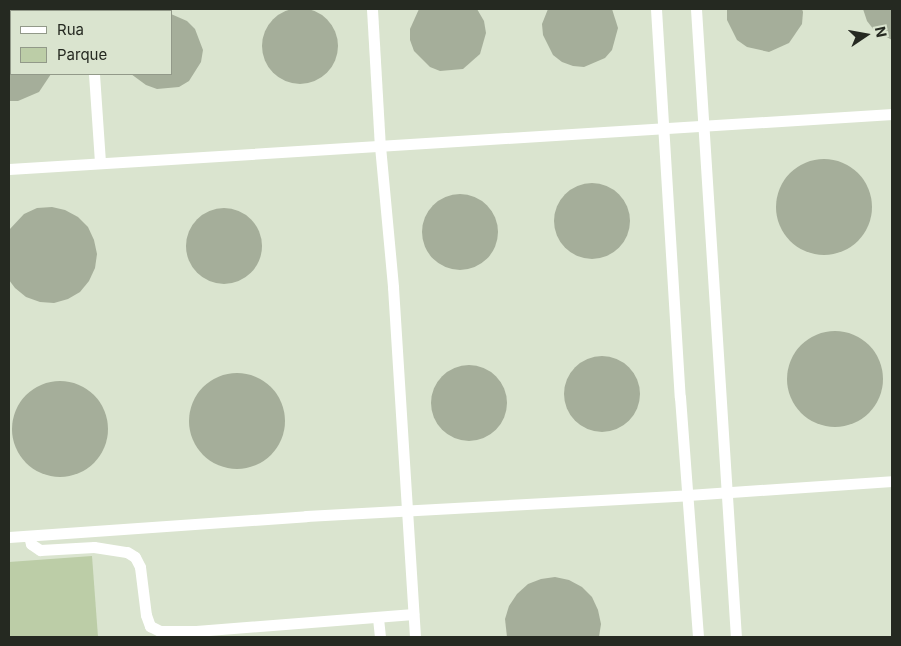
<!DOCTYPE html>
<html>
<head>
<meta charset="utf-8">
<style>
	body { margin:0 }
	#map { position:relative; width:901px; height:646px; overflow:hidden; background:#dae4cf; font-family:Inter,sans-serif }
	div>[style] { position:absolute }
	.green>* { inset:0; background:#bccda7 }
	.building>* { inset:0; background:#a5ae9a }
	.round { border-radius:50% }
	.minor>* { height:11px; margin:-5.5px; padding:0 5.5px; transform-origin:5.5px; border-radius:5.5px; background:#fff }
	span { translate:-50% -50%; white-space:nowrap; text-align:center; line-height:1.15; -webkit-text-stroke:4.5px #dae4cf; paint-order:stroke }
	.frame { position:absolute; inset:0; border:10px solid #252921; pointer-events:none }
	.legend { position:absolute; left:10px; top:10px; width:162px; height:65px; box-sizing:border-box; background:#dae4cf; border:1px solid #929989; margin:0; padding:6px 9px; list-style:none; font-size:15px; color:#252921 }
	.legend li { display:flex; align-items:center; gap:10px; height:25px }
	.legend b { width:25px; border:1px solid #929989 }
	.north { position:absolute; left:841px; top:10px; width:50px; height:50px; -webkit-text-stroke:4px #dae4cf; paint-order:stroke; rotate:78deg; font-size:14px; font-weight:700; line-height:20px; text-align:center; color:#252921 }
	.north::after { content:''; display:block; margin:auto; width:18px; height:22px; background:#252921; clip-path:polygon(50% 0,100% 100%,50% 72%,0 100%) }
</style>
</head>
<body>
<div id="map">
	<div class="green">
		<div style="clip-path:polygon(92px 556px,98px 637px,9px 637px,9px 562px)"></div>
	</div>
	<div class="building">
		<div class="round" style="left:262px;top:8px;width:76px;height:76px"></div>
		<div style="clip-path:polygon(419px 9px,477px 9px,484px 21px,486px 33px,480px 54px,463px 69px,440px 71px,430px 67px,414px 51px,410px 40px,410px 29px)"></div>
		<div style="clip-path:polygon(548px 9px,612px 9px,618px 28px,612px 50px,605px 58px,584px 67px,573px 66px,562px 62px,553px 55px,543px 35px,542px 24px)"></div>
		<div style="clip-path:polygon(727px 9px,802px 9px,803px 12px,802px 24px,789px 43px,769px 52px,747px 47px,737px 40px,727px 20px)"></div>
		<div style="clip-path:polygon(863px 9px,892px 9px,892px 40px,874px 30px,867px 21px)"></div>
		<div style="clip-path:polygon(171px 14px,187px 21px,195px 29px,203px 50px,201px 62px,189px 81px,179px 87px,157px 89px,146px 85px,131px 74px,171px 74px)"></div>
		<div style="clip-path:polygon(9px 74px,51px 74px,39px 92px,18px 101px,9px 101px)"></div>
		<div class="round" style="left:776px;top:159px;width:96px;height:96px"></div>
		<div class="round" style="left:554px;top:183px;width:76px;height:76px"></div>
		<div class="round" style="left:422px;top:194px;width:76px;height:76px"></div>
		<div style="clip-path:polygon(52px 207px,65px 210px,78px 217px,88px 227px,94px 240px,97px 254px,95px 268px,89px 281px,80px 292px,68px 299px,54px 303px,40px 302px,26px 297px,15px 288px,9px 280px,9px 230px,24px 214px,37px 208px)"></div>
		<div class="round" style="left:186px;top:208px;width:76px;height:76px"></div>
		<div class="round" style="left:787px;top:331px;width:96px;height:96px"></div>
		<div class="round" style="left:564px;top:356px;width:76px;height:76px"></div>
		<div class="round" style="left:431px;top:365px;width:76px;height:76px"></div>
		<div class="round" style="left:189px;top:373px;width:96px;height:96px"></div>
		<div class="round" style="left:12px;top:381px;width:96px;height:96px"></div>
		<div style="clip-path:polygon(555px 577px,569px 580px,582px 587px,592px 597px,598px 610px,601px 624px,599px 637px,507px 637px,505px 619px,509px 606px,517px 594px,528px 584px,541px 579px)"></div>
	</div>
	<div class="minor">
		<div style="left:89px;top:9px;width:2px;rotate:90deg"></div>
		<div style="left:372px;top:9px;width:137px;rotate:86.7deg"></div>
		<div style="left:380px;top:146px;width:142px;rotate:84.7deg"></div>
		<div style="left:393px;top:287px;width:351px;rotate:86.4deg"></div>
		<div style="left:656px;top:9px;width:389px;rotate:86.5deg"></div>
		<div style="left:680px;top:397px;width:241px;rotate:85.7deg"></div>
		<div style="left:696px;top:9px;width:629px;rotate:86.36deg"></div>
		<div style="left:94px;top:74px;width:89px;rotate:86.1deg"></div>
		<div style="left:9px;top:169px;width:885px;rotate:-3.56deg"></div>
		<div style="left:29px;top:536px;width:8px;rotate:76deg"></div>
		<div style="left:31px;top:544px;width:11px;rotate:34deg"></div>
		<div style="left:40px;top:550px;width:54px;rotate:-3.2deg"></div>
		<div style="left:94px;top:547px;width:33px;rotate:9deg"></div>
		<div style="left:127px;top:552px;width:9px;rotate:32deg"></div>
		<div style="left:135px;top:557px;width:11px;rotate:63deg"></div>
		<div style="left:140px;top:567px;width:48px;rotate:82.9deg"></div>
		<div style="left:146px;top:615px;width:12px;rotate:70deg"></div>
		<div style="left:150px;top:626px;width:11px;rotate:27deg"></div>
		<div style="left:160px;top:631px;width:36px"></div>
		<div style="left:9px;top:537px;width:298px;rotate:-4deg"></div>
		<div style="left:306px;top:516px;width:383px;rotate:-3.1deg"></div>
		<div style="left:688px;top:495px;width:204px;rotate:-3.9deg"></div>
		<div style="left:378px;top:618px;width:19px;rotate:84deg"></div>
		<div style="left:197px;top:637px;width:6px;rotate:-99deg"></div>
		<div style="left:196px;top:631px;width:218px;rotate:-4.5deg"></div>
	</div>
	<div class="frame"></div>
	<ul class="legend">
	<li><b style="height:6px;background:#fff"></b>Rua</li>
	<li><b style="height:14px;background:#bccda7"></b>Parque</li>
	</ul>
	<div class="north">N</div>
</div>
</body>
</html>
